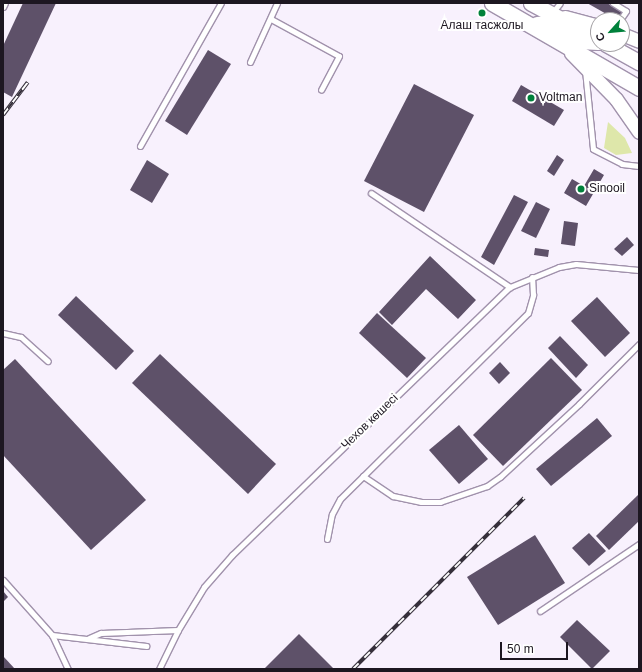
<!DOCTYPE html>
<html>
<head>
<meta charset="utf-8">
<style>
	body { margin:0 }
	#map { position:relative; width:642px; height:672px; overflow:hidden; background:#f8f1fd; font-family:Arial,sans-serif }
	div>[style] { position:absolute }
	.green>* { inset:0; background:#dee7aa }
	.building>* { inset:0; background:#5e5169 }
	.roads { filter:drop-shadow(1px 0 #a192ac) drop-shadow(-1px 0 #a192ac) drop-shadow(0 1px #a192ac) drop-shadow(0 -1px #a192ac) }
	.lane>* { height:5px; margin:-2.5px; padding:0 2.5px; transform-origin:2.5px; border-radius:2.5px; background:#fff }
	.secondary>* { height:13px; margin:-6.5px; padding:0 6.5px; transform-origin:6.5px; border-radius:6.5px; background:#fff }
	.primary>* { height:15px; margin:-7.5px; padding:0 7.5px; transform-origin:7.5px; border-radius:7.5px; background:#fff }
	.rail>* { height:4px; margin-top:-2px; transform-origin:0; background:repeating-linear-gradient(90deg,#fff 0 8px,#352f3a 0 16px); box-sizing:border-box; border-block:1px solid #352f3a }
	.dots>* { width:11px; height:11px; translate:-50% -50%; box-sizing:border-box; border:2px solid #fff; border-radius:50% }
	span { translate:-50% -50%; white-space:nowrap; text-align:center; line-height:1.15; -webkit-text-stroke:4px #fff; paint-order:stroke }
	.poi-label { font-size:12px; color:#1d1721 }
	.left { translate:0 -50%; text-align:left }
	.street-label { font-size:12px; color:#1d1721 }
	.frame { position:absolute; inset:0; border:4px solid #1d1721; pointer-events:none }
	.north { position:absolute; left:590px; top:12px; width:40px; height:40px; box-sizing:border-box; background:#fff; border:1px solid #a5a2a6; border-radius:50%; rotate:243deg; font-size:11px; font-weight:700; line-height:16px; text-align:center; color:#1d1721 }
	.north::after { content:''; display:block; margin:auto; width:14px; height:18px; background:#00813b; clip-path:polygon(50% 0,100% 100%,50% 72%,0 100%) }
	.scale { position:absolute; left:500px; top:642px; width:68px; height:18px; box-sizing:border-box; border:2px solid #1d1721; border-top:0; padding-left:5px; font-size:12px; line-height:14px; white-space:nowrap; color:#1d1721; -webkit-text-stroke:3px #fff; paint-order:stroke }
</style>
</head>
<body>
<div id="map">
	<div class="green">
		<div style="clip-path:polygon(608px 122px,625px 138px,632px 153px,616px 155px,604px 148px)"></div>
	</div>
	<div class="building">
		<div style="clip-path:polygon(23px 3px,56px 3px,12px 97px,3px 92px,3px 46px)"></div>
		<div style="clip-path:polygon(587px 3px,607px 3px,622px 12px,617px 20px)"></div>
		<div style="clip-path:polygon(208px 50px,231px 64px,187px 135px,165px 121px)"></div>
		<div style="clip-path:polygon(414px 84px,474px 115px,424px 212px,364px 181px)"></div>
		<div style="clip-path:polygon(521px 85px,564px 110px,554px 126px,512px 101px)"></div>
		<div style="clip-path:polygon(557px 155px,564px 160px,554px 176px,547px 171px)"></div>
		<div style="clip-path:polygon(147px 160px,169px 174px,152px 203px,130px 190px)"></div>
		<div style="clip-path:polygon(594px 169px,604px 175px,586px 206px,564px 193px,572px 179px,584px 186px)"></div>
		<div style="clip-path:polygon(514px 195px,528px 202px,494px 265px,481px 257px)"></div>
		<div style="clip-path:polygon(536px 202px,550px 209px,536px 238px,521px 231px)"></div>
		<div style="clip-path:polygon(564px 221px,578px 223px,575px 246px,561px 244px)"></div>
		<div style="clip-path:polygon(627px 237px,634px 245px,622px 256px,614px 249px)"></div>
		<div style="clip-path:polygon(535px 248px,549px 250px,548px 257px,534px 255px)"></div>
		<div style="clip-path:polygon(430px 256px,476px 300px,458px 319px,426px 289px,392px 325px,379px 312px)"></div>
		<div style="clip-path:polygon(76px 296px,134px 351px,116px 370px,58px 315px)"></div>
		<div style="clip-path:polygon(597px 297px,630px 333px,605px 357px,571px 321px)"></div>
		<div style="clip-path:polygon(377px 313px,426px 358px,407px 378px,359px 333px)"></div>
		<div style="clip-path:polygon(560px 336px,588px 365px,576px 378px,548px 348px)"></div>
		<div style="clip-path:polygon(160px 354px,276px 464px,248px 494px,132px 383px)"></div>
		<div style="clip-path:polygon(551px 358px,582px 390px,503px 466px,473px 435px)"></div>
		<div style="clip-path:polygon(15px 359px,146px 500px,91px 550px,3px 455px,3px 370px)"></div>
		<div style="clip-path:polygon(500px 362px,510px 373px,499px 384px,489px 373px)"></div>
		<div style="clip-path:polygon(597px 418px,612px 436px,551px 486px,536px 469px)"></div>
		<div style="clip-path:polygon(459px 425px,488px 459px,459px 484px,429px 450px)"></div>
		<div style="clip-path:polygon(639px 494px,639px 521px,609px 550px,596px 536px)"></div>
		<div style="clip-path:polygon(589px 533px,606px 551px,589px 566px,572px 548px)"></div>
		<div style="clip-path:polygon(535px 535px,565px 583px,498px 625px,467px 577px)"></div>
		<div style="clip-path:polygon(3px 591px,8px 597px,3px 602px)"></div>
		<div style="clip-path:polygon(577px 620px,610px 651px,592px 669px,560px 637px)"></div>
		<div style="clip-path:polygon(299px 634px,334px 669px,264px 669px)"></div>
		<div style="clip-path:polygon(3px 656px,15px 669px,3px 669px)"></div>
	</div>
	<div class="roads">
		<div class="lane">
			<div style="left:613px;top:3px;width:15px;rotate:32deg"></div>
			<div style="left:626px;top:11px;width:11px;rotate:124deg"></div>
			<div style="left:3px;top:7px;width:4px;rotate:-63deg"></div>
			<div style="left:553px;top:12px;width:11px;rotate:-52deg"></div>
			<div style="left:271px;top:19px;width:77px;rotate:28.6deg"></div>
			<div style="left:339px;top:56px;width:38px;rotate:118deg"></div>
			<div style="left:250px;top:62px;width:65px;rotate:-65.4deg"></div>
			<div style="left:585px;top:70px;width:79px;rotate:84.2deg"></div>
			<div style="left:593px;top:149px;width:33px;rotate:27deg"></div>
			<div style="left:622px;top:164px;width:17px;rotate:7deg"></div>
			<div style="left:140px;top:146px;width:164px;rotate:-60.5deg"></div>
			<div style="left:371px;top:193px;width:168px;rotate:34.1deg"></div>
			<div style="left:3px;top:333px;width:18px;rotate:13deg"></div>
			<div style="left:21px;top:337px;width:36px;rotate:42deg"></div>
			<div style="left:363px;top:476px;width:36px;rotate:34deg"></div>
			<div style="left:393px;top:496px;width:29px;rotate:12deg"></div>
			<div style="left:421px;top:502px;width:19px"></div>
			<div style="left:440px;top:502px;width:50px;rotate:-18.8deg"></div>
			<div style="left:487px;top:486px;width:16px;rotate:-35deg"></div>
			<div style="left:500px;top:477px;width:108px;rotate:-42.7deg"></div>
			<div style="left:579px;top:404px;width:85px;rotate:-45deg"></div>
			<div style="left:327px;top:539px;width:25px;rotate:-79deg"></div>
			<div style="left:332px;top:514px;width:17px;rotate:-62deg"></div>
			<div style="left:340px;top:499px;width:264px;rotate:-44.7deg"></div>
			<div style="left:528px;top:313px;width:19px;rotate:-74deg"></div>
			<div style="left:533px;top:295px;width:18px;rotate:-93deg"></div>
			<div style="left:3px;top:580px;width:74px;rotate:48.3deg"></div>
			<div style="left:52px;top:635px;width:38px;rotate:65deg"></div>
			<div style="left:540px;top:611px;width:120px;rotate:-34.1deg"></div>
			<div style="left:52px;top:635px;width:95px;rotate:6.7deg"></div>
			<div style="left:89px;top:638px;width:13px;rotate:-23deg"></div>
			<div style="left:101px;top:633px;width:77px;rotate:-2.2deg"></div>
			<div style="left:159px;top:669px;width:43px;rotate:-64deg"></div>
			<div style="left:178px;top:630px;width:50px;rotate:-58.8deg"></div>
			<div style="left:204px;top:587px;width:43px;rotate:-48.8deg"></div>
			<div style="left:232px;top:555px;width:386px;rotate:-44deg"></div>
			<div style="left:510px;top:287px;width:53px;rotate:-22.2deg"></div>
			<div style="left:559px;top:267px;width:17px;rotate:-10deg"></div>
			<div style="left:576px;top:264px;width:63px;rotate:5.4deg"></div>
		</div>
		<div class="secondary">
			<div style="left:565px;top:17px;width:34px;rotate:15deg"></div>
			<div style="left:622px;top:34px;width:18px;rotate:22deg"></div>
			<div style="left:571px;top:53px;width:64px;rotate:45.6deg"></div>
			<div style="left:616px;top:99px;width:40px;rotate:55.1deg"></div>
		</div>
		<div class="primary">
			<div style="left:492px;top:3px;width:170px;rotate:30deg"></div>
			<div style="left:531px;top:3px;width:76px;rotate:28.2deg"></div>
			<div style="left:537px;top:24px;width:11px;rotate:-5deg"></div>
			<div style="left:548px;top:23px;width:36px;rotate:30deg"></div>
			<div style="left:579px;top:41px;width:19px;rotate:3deg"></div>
			<div style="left:606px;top:44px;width:38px;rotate:29deg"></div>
		</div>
	</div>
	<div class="rail">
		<div style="left:3px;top:115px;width:41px;rotate:-52.9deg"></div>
		<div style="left:353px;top:669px;width:242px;rotate:-45deg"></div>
	</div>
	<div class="dots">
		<div style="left:482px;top:13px;background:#00813b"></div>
		<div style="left:531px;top:98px;background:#00813b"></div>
		<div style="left:581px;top:189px;background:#00813b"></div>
	</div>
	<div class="poi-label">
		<span style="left:482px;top:26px">Алаш тасжолы</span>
		<span class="left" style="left:539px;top:98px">Voltman</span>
		<span class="left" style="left:589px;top:189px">Sinooil</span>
	</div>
	<div class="street-label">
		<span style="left:370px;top:422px;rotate:-44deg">Чехов көшесі</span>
	</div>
	<div class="frame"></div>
	<div class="north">С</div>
	<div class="scale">50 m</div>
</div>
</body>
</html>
